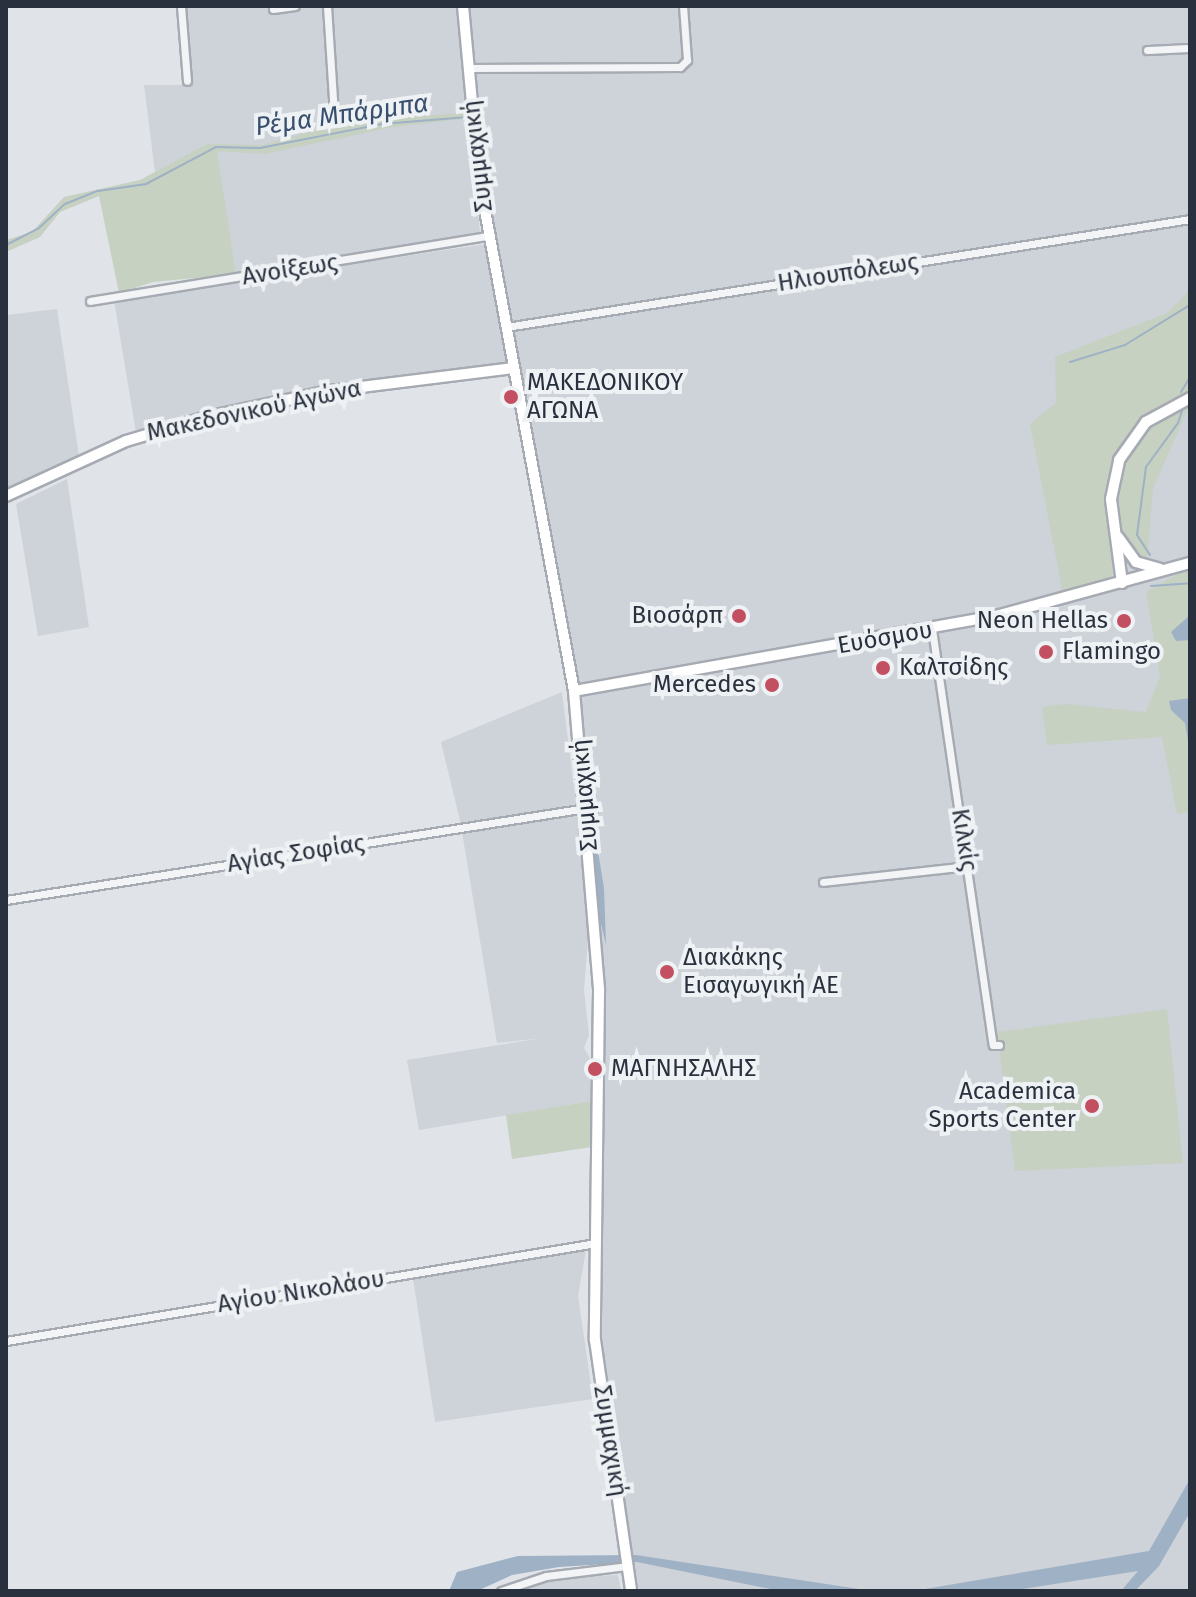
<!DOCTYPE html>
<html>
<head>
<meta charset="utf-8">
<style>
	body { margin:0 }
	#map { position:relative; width:1196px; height:1597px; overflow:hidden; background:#e0e3e8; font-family:"Fira Sans",sans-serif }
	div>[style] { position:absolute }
	.built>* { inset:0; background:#ced2d9 }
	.green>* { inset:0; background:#c6d1c2 }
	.water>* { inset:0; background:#9eb1c5 }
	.stream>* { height:2px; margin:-1px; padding:0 1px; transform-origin:1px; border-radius:1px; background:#9eb1c5 }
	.roads { filter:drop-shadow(2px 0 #a6aab2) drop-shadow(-2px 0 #a6aab2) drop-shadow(0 2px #a6aab2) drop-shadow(0 -2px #a6aab2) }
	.street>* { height:7px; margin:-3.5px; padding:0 3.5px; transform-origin:3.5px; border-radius:3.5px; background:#f2f4f6 }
	.secondary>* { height:10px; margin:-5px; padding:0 5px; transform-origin:5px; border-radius:5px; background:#fff }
	.dots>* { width:22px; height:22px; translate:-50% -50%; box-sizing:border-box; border:4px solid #eff2f5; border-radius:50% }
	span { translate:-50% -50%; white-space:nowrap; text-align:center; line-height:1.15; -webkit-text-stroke:8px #eff2f5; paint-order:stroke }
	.street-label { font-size:24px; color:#2a313e }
	.poi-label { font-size:24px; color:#2a313e }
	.left { translate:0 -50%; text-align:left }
	.right { translate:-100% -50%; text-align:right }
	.water-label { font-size:26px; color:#38506e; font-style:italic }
	.frame { position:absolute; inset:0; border:8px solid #2a313e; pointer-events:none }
</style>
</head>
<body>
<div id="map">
	<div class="built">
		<div style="clip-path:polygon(457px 6px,480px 232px,236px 274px,216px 152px,155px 172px,144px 85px,191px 85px,186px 7px)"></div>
		<div style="clip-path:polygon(467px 6px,1190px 6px,1190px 1591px,637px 1591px,602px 1349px,604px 1009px,593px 843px,564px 598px,481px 158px)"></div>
		<div style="clip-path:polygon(486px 244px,508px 363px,281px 396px,136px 432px,114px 300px)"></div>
		<div style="clip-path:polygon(57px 309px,79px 456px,6px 493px,6px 315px)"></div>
		<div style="clip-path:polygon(67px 479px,89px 627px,38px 636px,16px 504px)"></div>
		<div style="clip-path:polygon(562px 692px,576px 804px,461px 825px,441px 742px)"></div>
		<div style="clip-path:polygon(578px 814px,588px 940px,584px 990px,589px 1035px,584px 1048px,591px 1060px,592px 1101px,419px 1130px,407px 1060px,542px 1038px,497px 1043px,462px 832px)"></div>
		<div style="clip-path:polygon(586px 1250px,578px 1296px,593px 1399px,435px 1422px,413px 1278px)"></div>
		<div style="clip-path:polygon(618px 1575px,621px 1591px,510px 1591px,553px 1578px)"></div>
	</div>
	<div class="green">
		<div style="clip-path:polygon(471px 112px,471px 118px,393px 127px,264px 154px,217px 151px,236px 274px,153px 282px,119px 293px,99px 196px,60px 212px,40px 237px,6px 252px,6px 240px,32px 232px,64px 197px,140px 180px,207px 144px,263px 145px,342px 123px)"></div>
		<div style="clip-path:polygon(1190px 290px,1190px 404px,1153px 489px,1147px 564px,1118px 565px,1108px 580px,1063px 594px,1030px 424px,1056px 403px,1055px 357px,1167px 313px)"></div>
		<div style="clip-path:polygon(1190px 566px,1190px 812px,1177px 814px,1162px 737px,1047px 745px,1042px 707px,1065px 704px,1146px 712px,1160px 676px,1146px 592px)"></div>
		<div style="clip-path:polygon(1167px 1009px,1183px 1163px,1015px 1171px,997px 1032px)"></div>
		<div style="clip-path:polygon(592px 1101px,592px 1147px,512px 1159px,506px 1115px)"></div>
	</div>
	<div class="water">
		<div style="clip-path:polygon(1190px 615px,1190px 640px,1176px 641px,1171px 632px)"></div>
		<div style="clip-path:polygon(1190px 698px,1190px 752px,1185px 723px,1171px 710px,1169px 701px)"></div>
		<div style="clip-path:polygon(592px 769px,599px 813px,593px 821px,604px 888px,606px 945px,591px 881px)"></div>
		<div style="clip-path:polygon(1190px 1479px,1190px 1512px,1159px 1566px,1135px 1591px,1121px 1591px,1138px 1571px,1009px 1591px,913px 1591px,1149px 1551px)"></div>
		<div style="clip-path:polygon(636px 1555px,872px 1591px,780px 1591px,637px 1562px,559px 1567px,512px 1575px,477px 1591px,449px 1591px,457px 1572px,518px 1556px)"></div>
	</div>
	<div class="stream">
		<div style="left:6px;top:245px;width:37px;rotate:-27deg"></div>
		<div style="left:39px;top:228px;width:35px;rotate:-43deg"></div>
		<div style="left:65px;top:204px;width:35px;rotate:-22deg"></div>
		<div style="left:98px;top:191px;width:49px;rotate:-8.3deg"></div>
		<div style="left:146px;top:184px;width:79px;rotate:-27.9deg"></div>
		<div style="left:216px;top:147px;width:44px;rotate:1.3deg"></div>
		<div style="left:260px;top:148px;width:124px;rotate:-11.1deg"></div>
		<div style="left:382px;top:124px;width:86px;rotate:-4.7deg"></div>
		<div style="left:1070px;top:362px;width:58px;rotate:-17.2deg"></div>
		<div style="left:1125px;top:345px;width:76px;rotate:-31.6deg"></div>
		<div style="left:1181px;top:392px;width:17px;rotate:-59deg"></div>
		<div style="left:1150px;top:555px;width:24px;rotate:-123deg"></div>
		<div style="left:1137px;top:535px;width:69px;rotate:-82.5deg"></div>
		<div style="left:1146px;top:467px;width:54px;rotate:-54deg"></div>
		<div style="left:1178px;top:423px;width:19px;rotate:-72deg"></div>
		<div style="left:1151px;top:586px;width:39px;rotate:-4deg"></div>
	</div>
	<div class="roads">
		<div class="street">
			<div style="left:181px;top:6px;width:75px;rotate:85.4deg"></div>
			<div style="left:327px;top:6px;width:109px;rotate:86.3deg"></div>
			<div style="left:273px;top:9px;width:22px;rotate:-8deg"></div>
			<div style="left:1147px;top:50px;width:43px;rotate:-2.7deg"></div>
			<div style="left:468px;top:68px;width:212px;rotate:-0.3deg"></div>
			<div style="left:680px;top:67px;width:10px;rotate:-45deg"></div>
			<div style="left:687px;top:60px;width:54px;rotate:-94.2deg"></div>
			<div style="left:90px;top:301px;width:404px;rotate:-9.3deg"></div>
			<div style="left:506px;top:327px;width:692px;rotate:-8.97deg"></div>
			<div style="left:932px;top:629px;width:420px;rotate:81.7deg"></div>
			<div style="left:993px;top:1045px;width:6px"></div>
			<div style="left:823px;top:882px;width:147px;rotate:-6.3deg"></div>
			<div style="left:6px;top:900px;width:587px;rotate:-9.01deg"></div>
			<div style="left:6px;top:1341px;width:598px;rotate:-9.43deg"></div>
			<div style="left:501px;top:1591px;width:47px;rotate:-18.4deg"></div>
			<div style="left:546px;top:1576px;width:83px;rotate:-7deg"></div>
		</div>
		<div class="secondary">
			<div style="left:463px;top:6px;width:173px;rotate:84.7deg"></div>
			<div style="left:479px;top:178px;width:522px;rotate:79.51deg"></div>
			<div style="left:574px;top:691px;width:301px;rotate:85.2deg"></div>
			<div style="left:599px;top:991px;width:349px;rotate:90.7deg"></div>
			<div style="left:595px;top:1340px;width:254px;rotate:81.8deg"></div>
			<div style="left:6px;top:496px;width:132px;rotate:-24.6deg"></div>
			<div style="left:126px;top:441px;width:84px;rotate:-16.5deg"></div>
			<div style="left:207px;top:417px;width:125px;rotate:-12deg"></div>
			<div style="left:329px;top:391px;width:186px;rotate:-7.1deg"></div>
			<div style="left:1118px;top:537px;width:31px;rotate:54deg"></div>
			<div style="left:1136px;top:562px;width:25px;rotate:16deg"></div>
			<div style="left:1122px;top:583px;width:85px;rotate:-97.5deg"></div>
			<div style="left:1111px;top:499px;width:40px;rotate:-78deg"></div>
			<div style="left:1119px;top:460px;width:47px;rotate:-54.6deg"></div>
			<div style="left:1146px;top:422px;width:50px;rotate:-28.6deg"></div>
			<div style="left:574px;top:691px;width:429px;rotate:-10.1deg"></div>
			<div style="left:996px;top:616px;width:201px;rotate:-15.3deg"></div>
		</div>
	</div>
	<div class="dots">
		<div style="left:511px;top:397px;background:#c25061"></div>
		<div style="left:739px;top:616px;background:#c25061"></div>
		<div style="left:1124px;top:621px;background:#c25061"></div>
		<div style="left:1046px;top:652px;background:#c25061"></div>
		<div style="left:883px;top:668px;background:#c25061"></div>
		<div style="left:772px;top:685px;background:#c25061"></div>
		<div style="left:667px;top:972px;background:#c25061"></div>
		<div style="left:595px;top:1069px;background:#c25061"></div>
		<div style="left:1092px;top:1106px;background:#c25061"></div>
	</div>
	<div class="street-label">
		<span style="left:478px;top:156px;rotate:-97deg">Συμμαχική</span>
		<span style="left:290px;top:270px;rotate:-9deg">Ανοίξεως</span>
		<span style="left:848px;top:273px;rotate:-9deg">Ηλιουπόλεως</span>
		<span style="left:254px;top:411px;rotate:-12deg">Μακεδονικού Αγώνα</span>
		<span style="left:885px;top:638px;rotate:-10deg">Ευόσμου</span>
		<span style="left:585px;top:795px;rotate:-95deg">Συμμαχική</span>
		<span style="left:964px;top:840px;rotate:81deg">Κιλκίς</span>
		<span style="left:296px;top:854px;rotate:-9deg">Αγίας Σοφίας</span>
		<span style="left:301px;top:1292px;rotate:-9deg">Αγίου Νικολάου</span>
		<span style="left:610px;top:1441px;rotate:81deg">Συμμαχική</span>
	</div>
	<div class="poi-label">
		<span class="left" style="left:527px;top:397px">ΜΑΚΕΔΟΝΙΚΟΥ<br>ΑΓΩΝΑ</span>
		<span class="right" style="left:723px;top:616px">Βιοσάρπ</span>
		<span class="right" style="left:1108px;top:621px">Neon Hellas</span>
		<span class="left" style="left:1062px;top:652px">Flamingo</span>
		<span class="left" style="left:899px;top:668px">Καλτσίδης</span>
		<span class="right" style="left:756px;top:685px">Mercedes</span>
		<span class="left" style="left:683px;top:972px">Διακάκης<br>Εισαγωγική ΑΕ</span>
		<span class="left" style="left:611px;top:1069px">ΜΑΓΝΗΣΑΛΗΣ</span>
		<span class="right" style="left:1076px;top:1106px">Academica<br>Sports Center</span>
	</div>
	<div class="water-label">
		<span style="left:342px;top:115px;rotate:-8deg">Ρέμα Μπάρμπα</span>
	</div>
	<div class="frame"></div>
</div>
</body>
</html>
